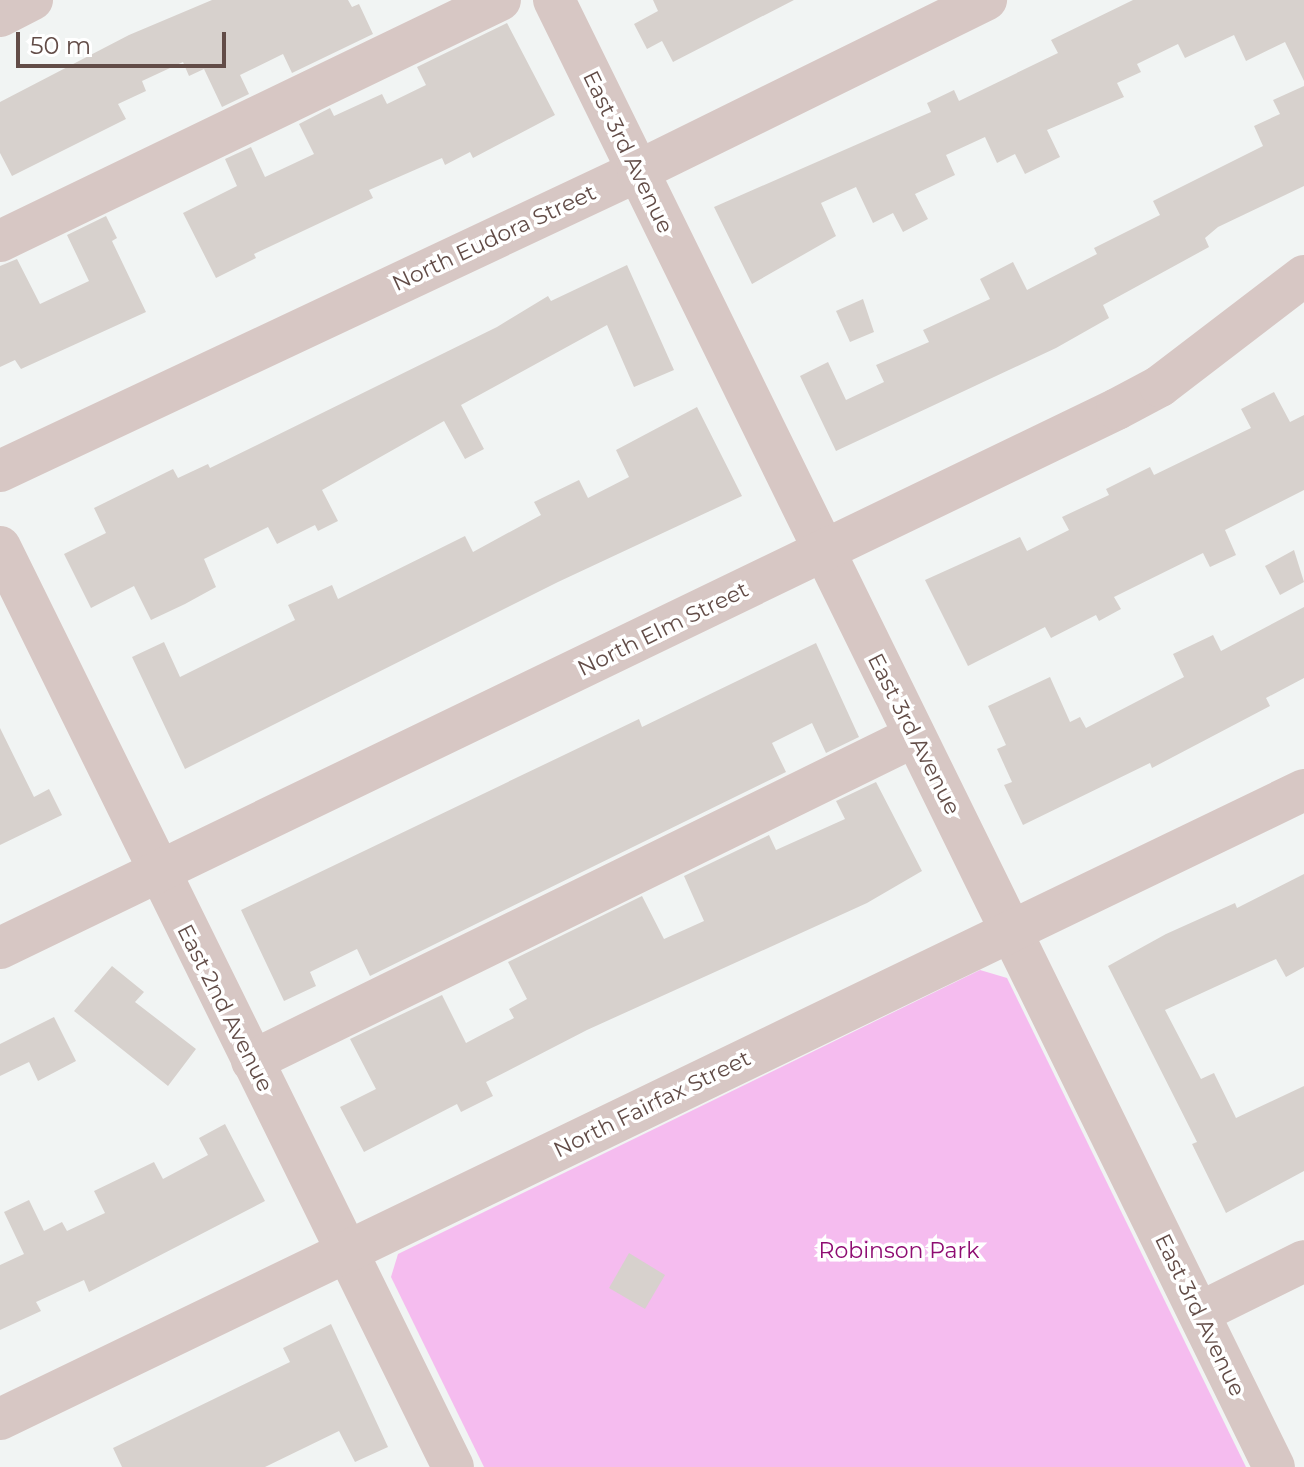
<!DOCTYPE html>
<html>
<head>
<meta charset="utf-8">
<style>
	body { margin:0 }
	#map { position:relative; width:1304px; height:1467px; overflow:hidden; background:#f1f4f3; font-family:Montserrat,sans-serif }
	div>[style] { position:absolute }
	.green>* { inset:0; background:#f5bcef }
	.building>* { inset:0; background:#d7d1cd }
	.minor>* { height:42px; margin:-21px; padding:0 21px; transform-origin:21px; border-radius:21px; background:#d7c7c4 }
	span { translate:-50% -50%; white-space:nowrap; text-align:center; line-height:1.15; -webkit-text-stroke:7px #fff; paint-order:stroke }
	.street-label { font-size:22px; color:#624c47 }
	.park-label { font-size:22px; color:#8e0c72 }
	.scale { position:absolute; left:16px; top:32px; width:210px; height:36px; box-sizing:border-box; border:4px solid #624c47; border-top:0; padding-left:10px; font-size:24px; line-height:28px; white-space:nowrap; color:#624c47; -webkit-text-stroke:6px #fff; paint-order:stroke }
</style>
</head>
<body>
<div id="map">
	<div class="green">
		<div style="clip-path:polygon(980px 970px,1007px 978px,1246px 1467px,484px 1467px,391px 1277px,398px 1254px)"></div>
	</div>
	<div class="building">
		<div style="clip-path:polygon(212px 0,348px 0,352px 7px,359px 4px,373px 34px,292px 73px,283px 54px,240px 75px,249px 94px,222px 107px,204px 69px,189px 76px,183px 62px,142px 81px,146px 91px,118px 104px,126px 119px,12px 176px,0 153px,0 102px,129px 35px)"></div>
		<div style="clip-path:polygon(653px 0,794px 0,673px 62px,662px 41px,647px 49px,634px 24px,658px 11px)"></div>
		<div style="clip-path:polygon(1133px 0,1304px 0,1304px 81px,1285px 42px,1246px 61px,1234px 35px,1185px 58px,1178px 44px,1137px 64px,1141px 72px,1117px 83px,1124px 97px,1047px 130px,1060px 157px,1025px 174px,1015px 154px,997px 163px,985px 137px,946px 155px,955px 175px,915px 194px,928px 219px,903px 232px,893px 213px,873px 223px,856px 187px,821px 203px,836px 236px,752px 284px,714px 207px,931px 112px,927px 103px,954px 90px,959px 101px,1058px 53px,1051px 40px)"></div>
		<div style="clip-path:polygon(507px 23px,555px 115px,473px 158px,470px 152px,445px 165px,442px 158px,369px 190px,373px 198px,254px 254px,256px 258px,216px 278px,183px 213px,237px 186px,225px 159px,251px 147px,265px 177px,314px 154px,299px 124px,330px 108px,334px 116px,382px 94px,387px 104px,426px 85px,417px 67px)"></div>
		<div style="clip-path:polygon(1304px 86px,1304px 186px,1218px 227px,1205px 238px,1209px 247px,1103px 305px,1109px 318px,1056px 348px,836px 451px,800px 376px,828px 362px,846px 400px,884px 382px,876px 365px,929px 342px,923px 330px,990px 299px,980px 279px,1013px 262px,1027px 290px,1097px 254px,1094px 248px,1160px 215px,1153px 201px,1263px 146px,1254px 126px,1280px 114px,1273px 100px)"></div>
		<div style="clip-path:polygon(106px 216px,117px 238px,112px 241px,146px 312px,21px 369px,15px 360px,0 367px,0 266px,17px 259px,40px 304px,89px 281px,67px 235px)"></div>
		<div style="clip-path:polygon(627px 265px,674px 370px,634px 387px,607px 325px,461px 405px,484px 449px,465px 459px,444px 421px,322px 490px,338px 521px,318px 531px,315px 525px,277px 544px,268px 527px,204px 559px,216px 587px,185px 604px,151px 620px,134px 586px,91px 608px,64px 554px,106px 533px,94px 508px,173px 469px,178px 478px,208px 464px,210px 468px,497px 327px,548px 296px,551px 301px)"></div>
		<div style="clip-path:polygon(863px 299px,874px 332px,850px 342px,836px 311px)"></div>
		<div style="clip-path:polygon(1274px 392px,1290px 422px,1304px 415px,1304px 490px,1225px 530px,1236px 555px,1210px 567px,1203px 553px,1114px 597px,1121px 609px,1099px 621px,1096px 615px,1051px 638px,1045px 627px,968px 666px,925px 580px,1020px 537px,1027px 551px,1069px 530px,1062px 517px,1109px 495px,1106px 489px,1150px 467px,1154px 475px,1251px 428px,1241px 409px)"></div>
		<div style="clip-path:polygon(697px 407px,742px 496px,558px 582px,185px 769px,132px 657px,164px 642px,180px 677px,295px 620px,288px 605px,332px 585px,338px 599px,465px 536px,473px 552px,541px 515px,534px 502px,579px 480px,588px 498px,629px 477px,616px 450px)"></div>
		<div style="clip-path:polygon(1294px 550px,1304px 582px,1280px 595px,1265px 566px)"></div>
		<div style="clip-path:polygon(1304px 607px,1304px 678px,1266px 698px,1270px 706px,1152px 768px,1150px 763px,1023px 825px,1004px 785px,1012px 782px,997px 749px,1006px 745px,988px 706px,1050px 677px,1070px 722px,1080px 717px,1086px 728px,1184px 677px,1173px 654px,1213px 635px,1221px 651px)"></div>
		<div style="clip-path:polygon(816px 643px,859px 737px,826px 753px,812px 723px,772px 743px,786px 772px,370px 976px,357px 949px,310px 972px,316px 986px,284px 1001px,241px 910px,639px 719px,642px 727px)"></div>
		<div style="clip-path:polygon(0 728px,34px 797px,49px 789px,62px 815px,0 845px)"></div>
		<div style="clip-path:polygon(876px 782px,922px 871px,867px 903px,587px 1030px,486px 1082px,493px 1096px,461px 1112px,457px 1104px,364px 1152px,340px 1107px,376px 1089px,350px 1039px,442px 995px,466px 1043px,514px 1018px,509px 1009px,527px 999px,508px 962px,642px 896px,664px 939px,704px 921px,684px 876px,769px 835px,776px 850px,845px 819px,836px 801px)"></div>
		<div style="clip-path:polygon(1304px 874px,1304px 967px,1286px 977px,1276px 959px,1165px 1010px,1201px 1079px,1214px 1073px,1236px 1118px,1304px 1086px,1304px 1171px,1226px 1213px,1192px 1144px,1197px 1142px,1108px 966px,1166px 934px,1235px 903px,1237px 908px)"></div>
		<div style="clip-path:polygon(112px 966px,144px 992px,135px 1002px,196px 1049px,168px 1086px,74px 1011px)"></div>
		<div style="clip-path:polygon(54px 1017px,76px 1061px,38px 1081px,29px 1062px,0 1076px,0 1044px)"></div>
		<div style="clip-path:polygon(225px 1124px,265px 1201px,89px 1292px,84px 1280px,36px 1302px,41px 1311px,0 1330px,0 1265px,24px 1254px,4px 1212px,29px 1200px,44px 1231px,62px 1222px,67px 1231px,105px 1213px,94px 1191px,154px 1162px,163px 1179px,208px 1155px,199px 1138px)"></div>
		<div style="clip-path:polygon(629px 1253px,665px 1275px,645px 1309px,609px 1288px)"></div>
		<div style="clip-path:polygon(331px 1324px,388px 1447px,355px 1462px,339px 1431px,265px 1467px,122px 1467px,113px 1448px,290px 1362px,283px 1348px)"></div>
	</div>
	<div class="minor">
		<div style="left:554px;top:0;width:1634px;rotate:63.86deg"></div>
		<div style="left:0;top:16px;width:36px;rotate:-27deg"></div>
		<div style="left:0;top:241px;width:555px;rotate:-25.73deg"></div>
		<div style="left:0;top:471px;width:705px;rotate:-25.18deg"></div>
		<div style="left:638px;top:171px;width:388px;rotate:-26.2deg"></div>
		<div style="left:0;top:547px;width:1025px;rotate:63.78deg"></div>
		<div style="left:0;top:948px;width:1240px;rotate:-25.76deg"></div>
		<div style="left:1117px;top:409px;width:49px;rotate:-28.1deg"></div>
		<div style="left:1160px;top:386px;width:181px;rotate:-37.4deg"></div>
		<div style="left:252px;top:1061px;width:738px;rotate:-26.11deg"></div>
		<div style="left:1199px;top:1313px;width:117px;rotate:-26.3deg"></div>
		<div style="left:0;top:1419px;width:1448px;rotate:-25.75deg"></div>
	</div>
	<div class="street-label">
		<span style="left:628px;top:152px;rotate:64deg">East 3rd Avenue</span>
		<span style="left:494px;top:238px;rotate:-25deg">North Eudora Street</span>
		<span style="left:663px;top:629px;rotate:-26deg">North Elm Street</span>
		<span style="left:914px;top:734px;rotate:63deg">East 3rd Avenue</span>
		<span style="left:225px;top:1008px;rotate:63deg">East 2nd Avenue</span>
		<span style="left:652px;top:1104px;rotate:-26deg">North Fairfax Street</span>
		<span style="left:1200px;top:1315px;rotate:64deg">East 3rd Avenue</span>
	</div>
	<div class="park-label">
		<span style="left:899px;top:1251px">Robinson Park</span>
	</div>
	<div class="scale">50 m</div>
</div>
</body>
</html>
